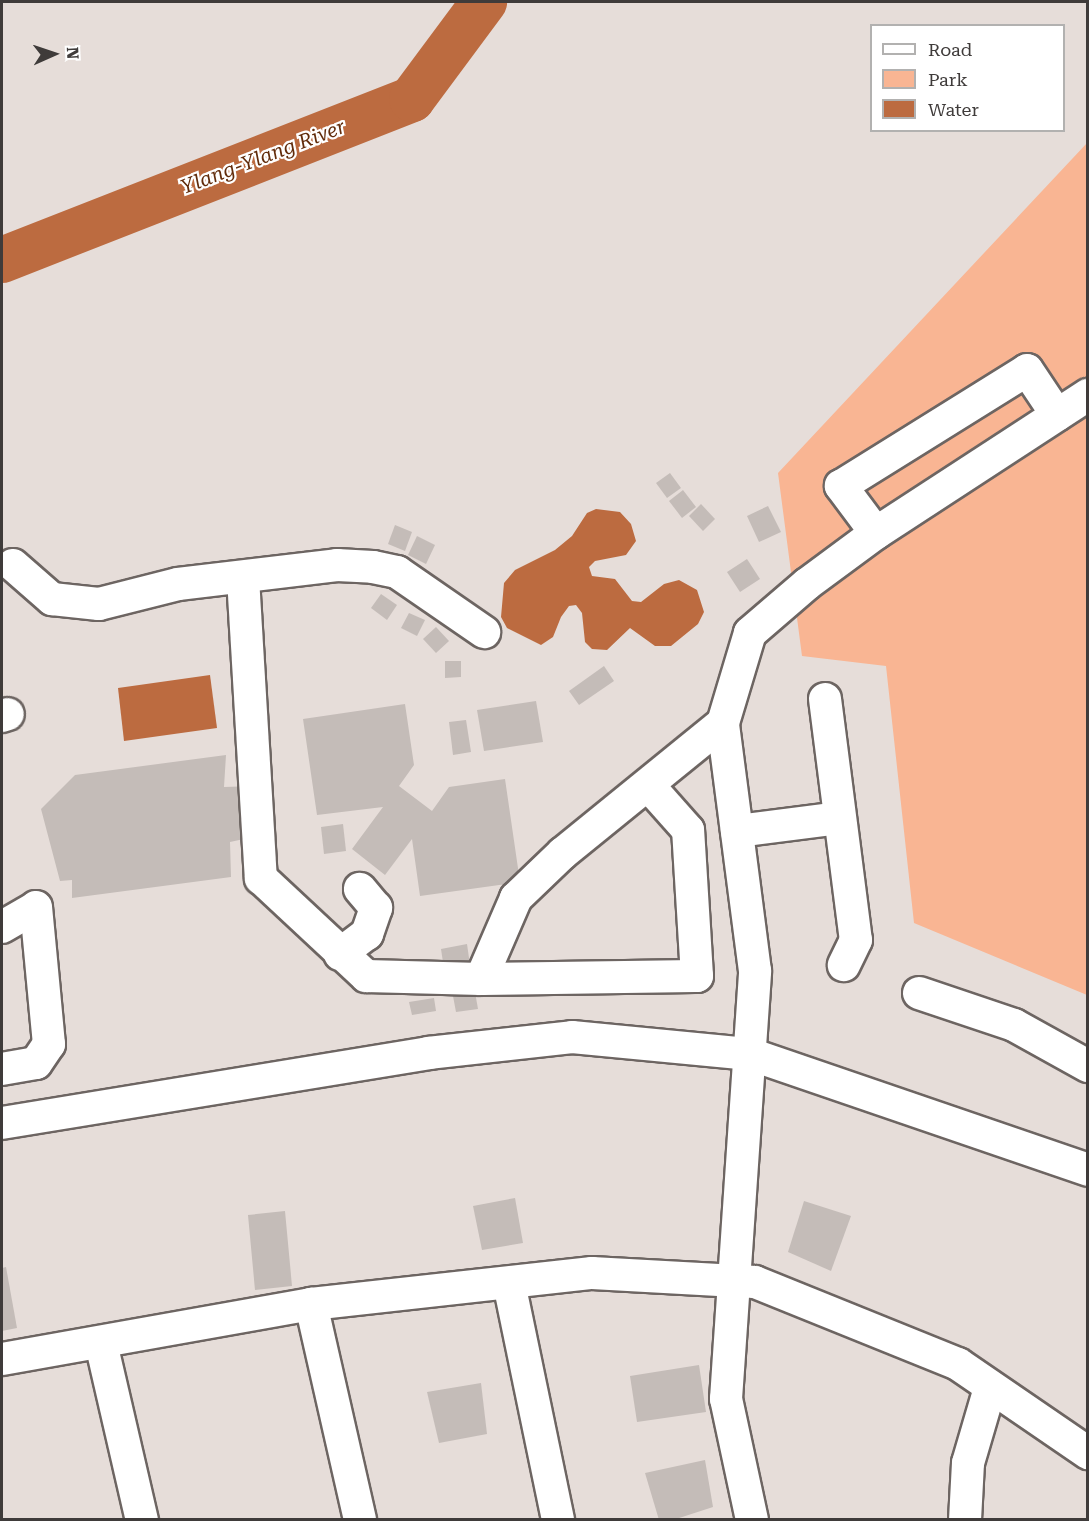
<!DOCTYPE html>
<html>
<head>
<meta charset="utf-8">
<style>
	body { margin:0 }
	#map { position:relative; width:1089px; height:1521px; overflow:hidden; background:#e6ddd9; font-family:"Roboto Serif",serif }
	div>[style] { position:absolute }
	.green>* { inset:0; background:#f9b593 }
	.water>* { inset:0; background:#bc6b40 }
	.river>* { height:46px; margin:-23px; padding:0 23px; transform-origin:23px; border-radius:23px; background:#bc6b40 }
	.building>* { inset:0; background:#c4bcb8 }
	.roads { filter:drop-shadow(2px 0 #6d6562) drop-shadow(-2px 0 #6d6562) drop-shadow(0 2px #6d6562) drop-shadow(0 -2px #6d6562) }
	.minor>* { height:32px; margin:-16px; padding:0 16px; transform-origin:16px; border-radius:16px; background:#fff }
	span { translate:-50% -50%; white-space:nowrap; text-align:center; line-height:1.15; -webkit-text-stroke:4.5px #fff; paint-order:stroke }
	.water-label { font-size:20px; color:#622c0b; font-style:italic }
	.frame { position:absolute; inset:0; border:3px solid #3f3b3a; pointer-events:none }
	.legend { position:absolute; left:870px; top:24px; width:195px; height:108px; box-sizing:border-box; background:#fff; border:2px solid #b2b1b0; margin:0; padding:8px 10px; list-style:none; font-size:18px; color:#3f3b3a }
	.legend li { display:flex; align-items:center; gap:12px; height:30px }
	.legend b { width:30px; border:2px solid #b2b1b0 }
	.north { position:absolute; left:24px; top:24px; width:60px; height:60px; -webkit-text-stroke:4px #fff; paint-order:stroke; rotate:87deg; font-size:16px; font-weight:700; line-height:24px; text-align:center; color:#3f3b3a }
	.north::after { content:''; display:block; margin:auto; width:21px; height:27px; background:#3f3b3a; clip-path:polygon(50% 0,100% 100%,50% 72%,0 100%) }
</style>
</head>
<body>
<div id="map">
	<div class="green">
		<div style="clip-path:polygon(1087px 143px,1087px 995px,914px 923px,886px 666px,802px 656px,778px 473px)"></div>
	</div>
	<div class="water">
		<div style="clip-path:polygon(596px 509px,620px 512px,631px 524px,636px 541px,626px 555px,595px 561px,589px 567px,592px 576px,615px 579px,632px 601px,641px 602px,664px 584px,679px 580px,697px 590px,704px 612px,698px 624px,671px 646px,655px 646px,630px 628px,607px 650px,592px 649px,585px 642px,582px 613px,576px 605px,569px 606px,561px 617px,553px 637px,541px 645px,507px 628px,501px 617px,504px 583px,515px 570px,555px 550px,572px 536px,587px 513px)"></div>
		<div style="clip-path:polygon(210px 675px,217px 728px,124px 741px,118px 688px)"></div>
	</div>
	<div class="river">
		<div style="left:2px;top:260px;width:440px;rotate:-21.4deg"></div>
		<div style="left:412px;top:99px;width:121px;rotate:-53.4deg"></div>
	</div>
	<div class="building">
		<div style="clip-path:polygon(670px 473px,681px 488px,667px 498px,656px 483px)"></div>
		<div style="clip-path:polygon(683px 490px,696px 507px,682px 518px,669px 501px)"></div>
		<div style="clip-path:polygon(701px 504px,715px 519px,703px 531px,689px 516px)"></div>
		<div style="clip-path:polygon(768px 506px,781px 532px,759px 542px,747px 516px)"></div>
		<div style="clip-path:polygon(395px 525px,412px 532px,405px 551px,388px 544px)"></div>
		<div style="clip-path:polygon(417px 536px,435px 545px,426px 564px,408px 555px)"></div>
		<div style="clip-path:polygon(747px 559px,760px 579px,740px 592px,727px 572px)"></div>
		<div style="clip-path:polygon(381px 594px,397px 605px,387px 620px,371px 608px)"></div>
		<div style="clip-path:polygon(409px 613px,425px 620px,417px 636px,401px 628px)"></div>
		<div style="clip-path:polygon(436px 627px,449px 641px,436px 653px,423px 639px)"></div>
		<div style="clip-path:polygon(445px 661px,461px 661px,461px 677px,445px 678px)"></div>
		<div style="clip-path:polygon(604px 666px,614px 681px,579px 705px,569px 691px)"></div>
		<div style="clip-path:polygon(536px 701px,543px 742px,484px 751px,477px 710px)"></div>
		<div style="clip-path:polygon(405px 704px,414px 765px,399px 786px,432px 811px,449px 787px,505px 779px,520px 882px,420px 896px,412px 839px,385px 875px,352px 849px,383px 807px,317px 815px,303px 719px)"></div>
		<div style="clip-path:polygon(466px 720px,471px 752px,453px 755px,449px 722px)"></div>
		<div style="clip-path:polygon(226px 755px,224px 787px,255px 786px,253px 837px,230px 842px,231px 877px,72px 898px,72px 880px,60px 881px,41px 809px,75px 775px)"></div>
		<div style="clip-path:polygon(343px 824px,346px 851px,324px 854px,321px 827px)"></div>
		<div style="clip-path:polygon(467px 944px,470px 965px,444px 969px,441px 949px)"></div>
		<div style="clip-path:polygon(475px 992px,478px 1009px,456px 1012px,453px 996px)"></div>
		<div style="clip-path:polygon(434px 998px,436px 1011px,412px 1015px,409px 1002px)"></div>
		<div style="clip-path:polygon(515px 1198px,523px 1243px,482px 1250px,473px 1206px)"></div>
		<div style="clip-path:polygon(804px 1201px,851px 1216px,831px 1271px,788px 1252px)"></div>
		<div style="clip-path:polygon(285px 1211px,292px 1286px,255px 1290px,248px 1215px)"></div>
		<div style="clip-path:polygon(6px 1267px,17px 1328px,2px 1331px,2px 1268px)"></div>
		<div style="clip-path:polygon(699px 1365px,706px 1412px,637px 1422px,630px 1376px)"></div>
		<div style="clip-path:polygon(481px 1383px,487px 1434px,439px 1443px,427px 1392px)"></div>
		<div style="clip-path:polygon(705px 1460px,713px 1507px,673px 1520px,659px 1520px,645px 1473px)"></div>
	</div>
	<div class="roads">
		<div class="minor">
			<div style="left:876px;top:533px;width:59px;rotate:-126.7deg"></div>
			<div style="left:841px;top:486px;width:219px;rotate:-31.9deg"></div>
			<div style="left:1027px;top:370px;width:54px;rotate:56.3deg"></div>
			<div style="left:13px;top:565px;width:52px;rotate:41.1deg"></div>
			<div style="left:52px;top:599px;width:47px;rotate:6.1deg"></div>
			<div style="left:99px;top:604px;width:81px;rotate:-14.2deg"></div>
			<div style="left:178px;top:584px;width:160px;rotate:-6.8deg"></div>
			<div style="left:337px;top:565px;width:36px;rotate:3deg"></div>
			<div style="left:373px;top:567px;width:25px;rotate:12deg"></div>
			<div style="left:397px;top:572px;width:106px;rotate:34.6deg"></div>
			<div style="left:243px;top:578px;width:301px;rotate:86.6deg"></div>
			<div style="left:261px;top:878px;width:144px;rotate:43deg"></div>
			<div style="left:366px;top:976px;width:115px;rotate:1.5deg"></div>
			<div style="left:481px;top:979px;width:88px;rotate:-66.6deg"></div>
			<div style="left:516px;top:898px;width:65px;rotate:-43.8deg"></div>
			<div style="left:563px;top:853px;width:206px;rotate:-39.1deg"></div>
			<div style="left:825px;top:699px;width:243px;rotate:82.7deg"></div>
			<div style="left:856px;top:940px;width:28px;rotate:116deg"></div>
			<div style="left:2px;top:716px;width:6px;rotate:-18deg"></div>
			<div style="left:737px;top:831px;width:102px;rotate:-7.3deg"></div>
			<div style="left:2px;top:927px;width:39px;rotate:-30deg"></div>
			<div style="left:36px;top:907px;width:138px;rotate:84.6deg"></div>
			<div style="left:49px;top:1044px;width:23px;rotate:124deg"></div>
			<div style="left:36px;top:1063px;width:35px;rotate:170deg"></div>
			<div style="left:340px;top:954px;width:34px;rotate:-37deg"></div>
			<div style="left:367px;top:934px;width:28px;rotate:-71deg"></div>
			<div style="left:376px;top:908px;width:25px;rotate:-130deg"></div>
			<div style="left:481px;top:979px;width:216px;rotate:-0.8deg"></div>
			<div style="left:697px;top:976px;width:146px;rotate:-93.5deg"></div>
			<div style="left:688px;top:830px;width:60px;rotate:-131.6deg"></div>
			<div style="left:919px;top:993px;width:100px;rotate:18.6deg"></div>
			<div style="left:1014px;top:1025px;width:85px;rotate:29deg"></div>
			<div style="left:2px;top:1123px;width:432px;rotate:-9.3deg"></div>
			<div style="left:428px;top:1053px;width:145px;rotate:-6.3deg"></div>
			<div style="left:572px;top:1037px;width:179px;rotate:5.5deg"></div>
			<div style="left:750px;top:1054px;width:357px;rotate:18.9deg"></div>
			<div style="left:509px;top:1283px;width:242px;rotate:78.3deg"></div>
			<div style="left:311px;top:1304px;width:221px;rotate:77.2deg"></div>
			<div style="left:101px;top:1343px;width:182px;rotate:77deg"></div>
			<div style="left:2px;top:1359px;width:314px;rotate:-10.1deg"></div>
			<div style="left:311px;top:1304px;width:283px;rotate:-6.3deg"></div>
			<div style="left:592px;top:1273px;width:163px;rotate:3.2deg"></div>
			<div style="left:755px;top:1282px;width:219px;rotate:22deg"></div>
			<div style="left:958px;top:1364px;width:158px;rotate:34.4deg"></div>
			<div style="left:752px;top:1520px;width:124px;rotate:-102.1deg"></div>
			<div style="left:726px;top:1399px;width:429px;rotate:-86.1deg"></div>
			<div style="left:755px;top:971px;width:250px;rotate:-97.4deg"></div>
			<div style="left:723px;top:723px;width:94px;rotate:-73.3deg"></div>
			<div style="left:750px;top:633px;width:75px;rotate:-40.7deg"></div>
			<div style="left:807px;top:584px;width:86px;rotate:-36.5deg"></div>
			<div style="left:876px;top:533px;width:253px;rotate:-33.1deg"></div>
			<div style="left:965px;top:1520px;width:57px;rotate:-87deg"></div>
			<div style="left:968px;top:1463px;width:78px;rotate:-73.7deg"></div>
		</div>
	</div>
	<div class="water-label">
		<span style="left:263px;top:157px;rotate:-21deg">Ylang-Ylang River</span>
	</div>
	<div class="frame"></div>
	<ul class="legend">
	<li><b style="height:8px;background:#fff"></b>Road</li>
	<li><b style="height:16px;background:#f9b593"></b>Park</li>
	<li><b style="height:16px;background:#bc6b40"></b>Water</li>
	</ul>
	<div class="north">N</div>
</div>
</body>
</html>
